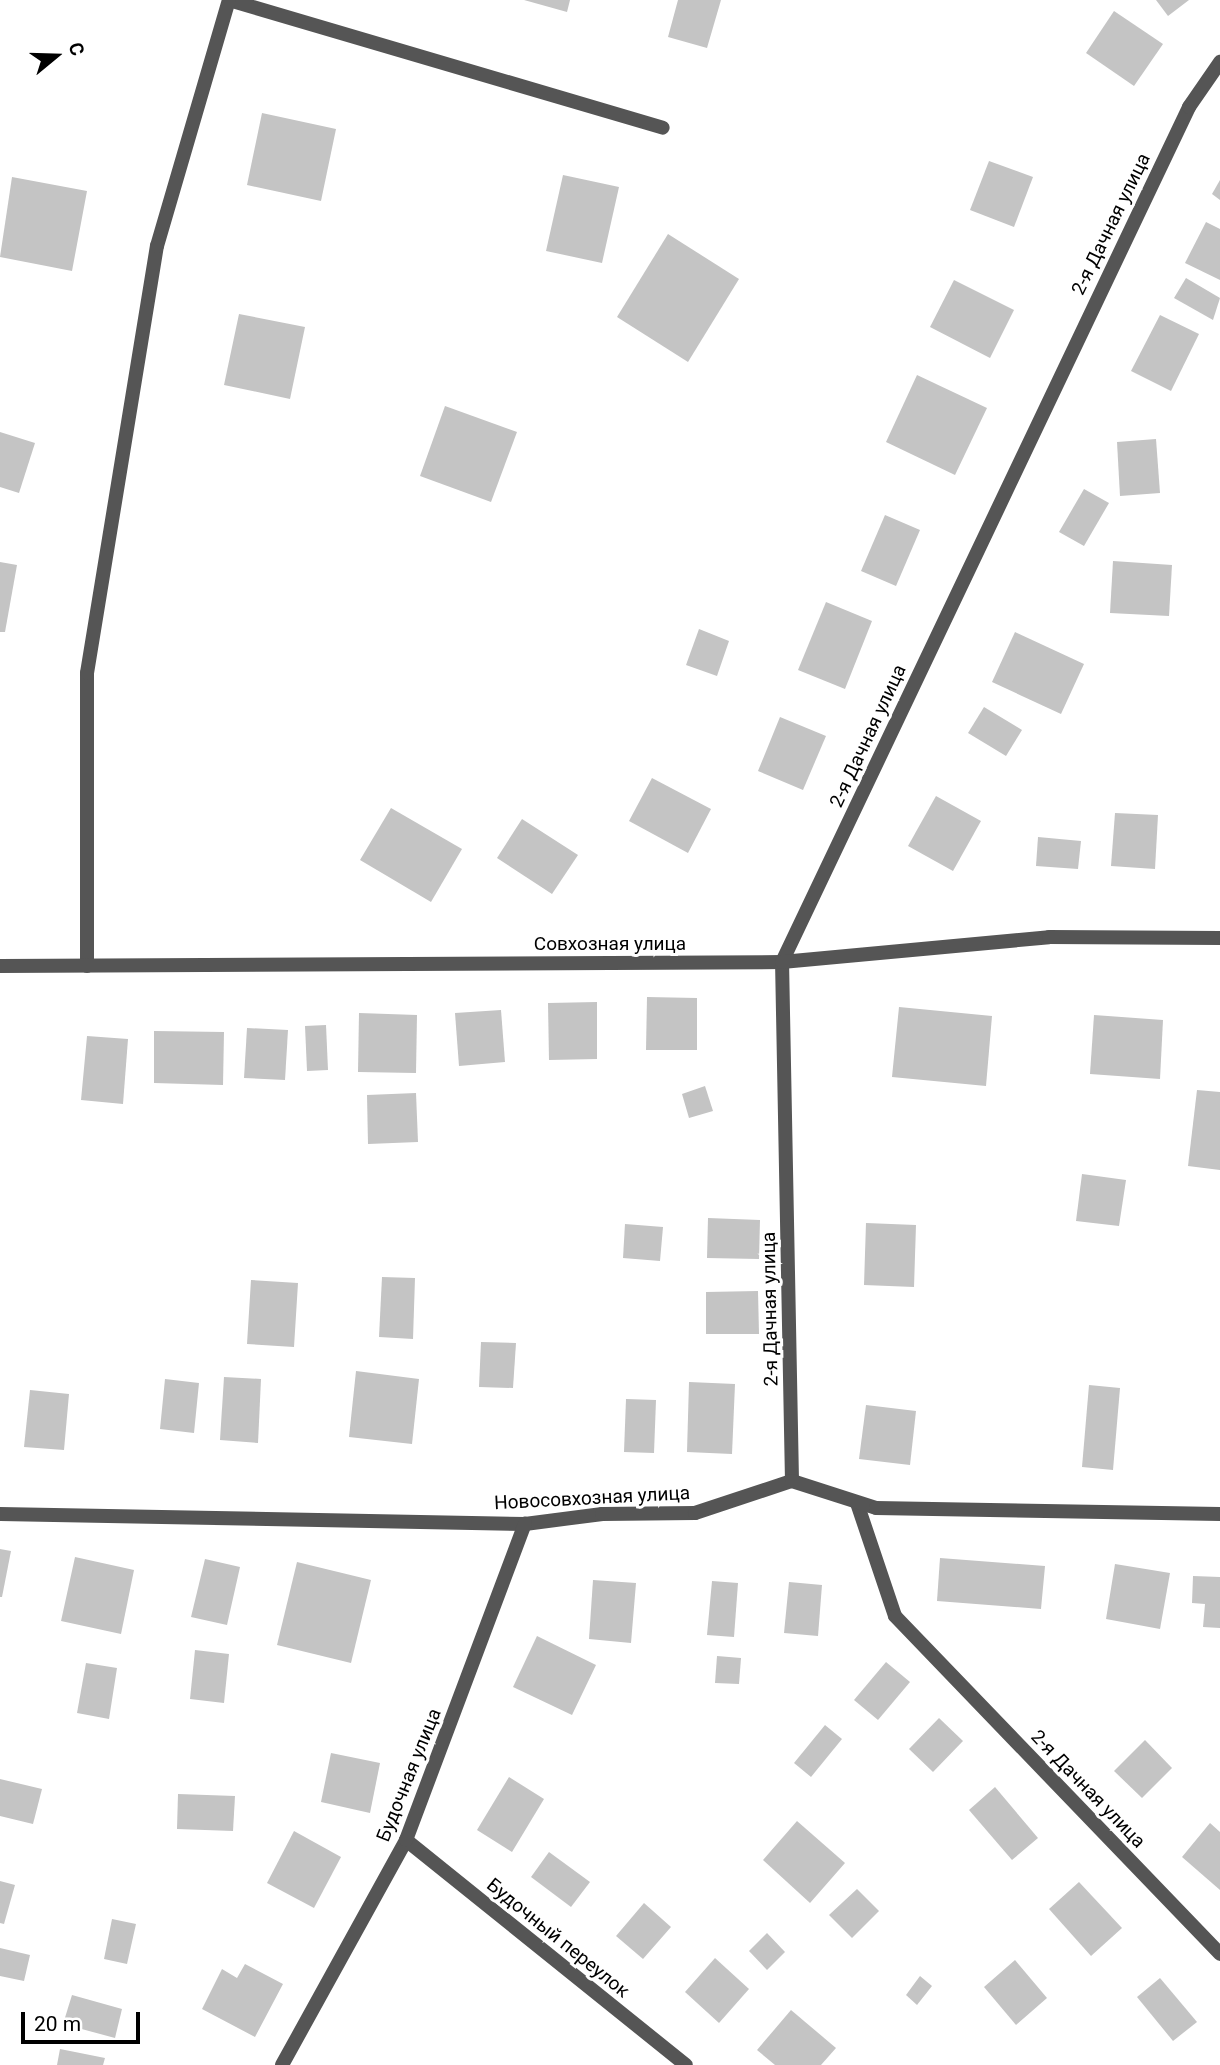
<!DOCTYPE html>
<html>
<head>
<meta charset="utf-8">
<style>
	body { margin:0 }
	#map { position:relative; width:1220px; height:2065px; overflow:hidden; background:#fff; font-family:Roboto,sans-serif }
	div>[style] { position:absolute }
	.building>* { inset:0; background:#c4c4c4 }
	.minor>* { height:14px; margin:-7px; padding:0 7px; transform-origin:7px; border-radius:7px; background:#555 }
	.tertiary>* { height:14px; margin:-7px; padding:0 7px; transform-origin:7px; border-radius:7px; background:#555 }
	span { translate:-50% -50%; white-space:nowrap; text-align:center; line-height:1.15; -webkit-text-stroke:6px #fff; paint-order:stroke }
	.street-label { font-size:19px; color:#000 }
	.north { position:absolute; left:21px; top:21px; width:70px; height:70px; -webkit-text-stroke:5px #fff; paint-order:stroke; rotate:71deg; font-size:19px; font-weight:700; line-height:28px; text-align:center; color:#000 }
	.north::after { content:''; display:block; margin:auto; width:24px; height:32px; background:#000; clip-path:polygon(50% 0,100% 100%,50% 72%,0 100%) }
	.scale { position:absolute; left:21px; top:2012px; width:119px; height:32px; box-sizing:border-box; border:4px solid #000; border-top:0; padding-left:9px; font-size:21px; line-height:24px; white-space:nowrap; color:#000; -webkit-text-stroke:5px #fff; paint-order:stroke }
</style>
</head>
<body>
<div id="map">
	<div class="building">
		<div style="clip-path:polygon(524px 0,570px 0,567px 12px)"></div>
		<div style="clip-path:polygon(678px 0,721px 0,707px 48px,668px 37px)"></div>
		<div style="clip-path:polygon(1156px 0,1189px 0,1168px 16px)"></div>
		<div style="clip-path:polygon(1114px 11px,1163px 44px,1134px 86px,1086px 53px)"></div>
		<div style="clip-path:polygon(262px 113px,336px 129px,321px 201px,247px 185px)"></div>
		<div style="clip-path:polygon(989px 161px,1033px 177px,1014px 227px,970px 210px)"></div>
		<div style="clip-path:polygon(563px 175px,619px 187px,602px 263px,546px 251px)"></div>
		<div style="clip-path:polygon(12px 177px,87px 191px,72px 271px,0 257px)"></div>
		<div style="clip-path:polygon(1220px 180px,1220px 200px,1212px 194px)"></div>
		<div style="clip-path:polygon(1206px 222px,1220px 229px,1220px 280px,1185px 263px)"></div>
		<div style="clip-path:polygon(668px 234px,739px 279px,688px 362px,617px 317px)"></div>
		<div style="clip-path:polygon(1186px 278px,1220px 298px,1213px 320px,1174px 298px)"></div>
		<div style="clip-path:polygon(954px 280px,1014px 310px,990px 358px,930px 327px)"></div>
		<div style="clip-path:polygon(239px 314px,305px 327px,290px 399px,224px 385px)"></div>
		<div style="clip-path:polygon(1160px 315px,1199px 334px,1171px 391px,1131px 371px)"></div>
		<div style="clip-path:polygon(917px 375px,987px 408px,955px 475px,886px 442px)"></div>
		<div style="clip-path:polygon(445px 406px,517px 432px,491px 502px,420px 476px)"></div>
		<div style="clip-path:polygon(0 432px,35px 443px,19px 493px,0 487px)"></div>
		<div style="clip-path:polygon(1156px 439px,1160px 493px,1120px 496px,1117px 442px)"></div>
		<div style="clip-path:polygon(1084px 489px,1109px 503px,1084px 546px,1059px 532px)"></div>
		<div style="clip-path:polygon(885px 515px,920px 530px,896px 586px,861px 571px)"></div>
		<div style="clip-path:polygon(1113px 561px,1172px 565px,1169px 616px,1110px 613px)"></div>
		<div style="clip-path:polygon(0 562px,17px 565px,5px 632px,0 632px)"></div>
		<div style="clip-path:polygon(826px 602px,872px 621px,845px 689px,798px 670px)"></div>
		<div style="clip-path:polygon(699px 629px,729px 641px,717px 676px,686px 665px)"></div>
		<div style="clip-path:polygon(1015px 632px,1084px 664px,1061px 714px,992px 682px)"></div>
		<div style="clip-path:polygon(984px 707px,1022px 730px,1006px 756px,968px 733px)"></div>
		<div style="clip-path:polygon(780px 717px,826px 736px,803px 790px,758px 771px)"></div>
		<div style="clip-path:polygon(652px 778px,711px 809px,688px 853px,629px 821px)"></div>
		<div style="clip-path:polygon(936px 796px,981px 821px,953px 871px,908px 846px)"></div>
		<div style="clip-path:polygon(391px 808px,462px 849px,431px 902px,360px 860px)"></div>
		<div style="clip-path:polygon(1115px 813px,1158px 815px,1155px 869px,1111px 866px)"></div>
		<div style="clip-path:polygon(522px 819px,578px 855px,552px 894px,497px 858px)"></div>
		<div style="clip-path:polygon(1038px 837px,1081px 841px,1078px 869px,1036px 866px)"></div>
		<div style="clip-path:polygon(647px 997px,697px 998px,697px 1050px,646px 1050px)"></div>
		<div style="clip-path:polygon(597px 1002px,597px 1059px,549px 1060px,548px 1003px)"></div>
		<div style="clip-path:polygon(899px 1007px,992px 1016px,986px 1086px,892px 1077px)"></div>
		<div style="clip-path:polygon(501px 1010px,505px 1062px,459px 1066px,455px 1013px)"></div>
		<div style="clip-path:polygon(359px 1013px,417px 1015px,416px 1073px,358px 1072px)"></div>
		<div style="clip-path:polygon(1094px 1015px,1163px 1020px,1160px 1079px,1090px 1074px)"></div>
		<div style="clip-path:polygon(326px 1025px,328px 1070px,307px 1071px,305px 1026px)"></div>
		<div style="clip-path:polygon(247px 1028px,288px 1030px,285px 1080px,244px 1078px)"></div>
		<div style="clip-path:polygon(154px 1031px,224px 1032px,223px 1085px,154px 1083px)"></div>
		<div style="clip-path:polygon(87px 1036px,128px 1039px,123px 1104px,81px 1100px)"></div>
		<div style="clip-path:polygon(705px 1086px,713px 1111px,689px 1118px,682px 1094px)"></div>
		<div style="clip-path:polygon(1197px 1090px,1220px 1092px,1220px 1170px,1188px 1166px)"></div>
		<div style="clip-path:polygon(416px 1093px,418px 1142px,368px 1144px,367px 1095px)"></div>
		<div style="clip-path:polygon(1082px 1174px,1126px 1180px,1119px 1226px,1076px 1221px)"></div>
		<div style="clip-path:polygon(708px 1218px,760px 1220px,759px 1259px,707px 1258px)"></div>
		<div style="clip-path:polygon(866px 1223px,916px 1225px,914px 1287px,864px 1285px)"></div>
		<div style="clip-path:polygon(625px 1224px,663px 1227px,660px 1261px,623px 1258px)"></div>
		<div style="clip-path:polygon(382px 1277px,415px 1278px,413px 1339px,379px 1337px)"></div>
		<div style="clip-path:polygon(251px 1280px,298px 1283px,294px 1347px,247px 1344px)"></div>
		<div style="clip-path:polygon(758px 1291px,759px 1334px,706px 1334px,706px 1292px)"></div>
		<div style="clip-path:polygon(481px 1342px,516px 1343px,513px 1388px,479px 1387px)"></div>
		<div style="clip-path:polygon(356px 1371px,419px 1379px,412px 1444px,349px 1437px)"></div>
		<div style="clip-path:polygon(224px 1377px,261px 1379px,258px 1443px,220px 1440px)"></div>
		<div style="clip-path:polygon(165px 1379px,199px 1383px,194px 1433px,160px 1429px)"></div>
		<div style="clip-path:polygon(689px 1382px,735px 1384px,732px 1454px,687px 1452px)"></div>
		<div style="clip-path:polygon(1089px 1385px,1120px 1388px,1113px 1470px,1082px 1467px)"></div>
		<div style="clip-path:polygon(30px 1390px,69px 1394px,64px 1450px,24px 1447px)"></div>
		<div style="clip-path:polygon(626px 1399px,656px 1400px,654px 1453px,624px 1452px)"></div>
		<div style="clip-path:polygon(866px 1405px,916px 1411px,910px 1465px,859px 1459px)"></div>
		<div style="clip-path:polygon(0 1549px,11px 1551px,2px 1597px,0 1597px)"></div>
		<div style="clip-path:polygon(75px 1557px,134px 1570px,121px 1634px,61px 1621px)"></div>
		<div style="clip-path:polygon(940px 1558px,1045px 1566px,1041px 1609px,937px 1601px)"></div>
		<div style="clip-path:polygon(205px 1559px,240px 1567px,227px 1625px,191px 1617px)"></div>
		<div style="clip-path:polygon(297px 1562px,371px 1580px,351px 1663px,277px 1645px)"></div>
		<div style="clip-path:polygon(1115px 1564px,1170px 1573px,1160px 1629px,1106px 1619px)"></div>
		<div style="clip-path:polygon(1193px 1576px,1220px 1577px,1220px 1628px,1203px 1627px,1205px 1604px,1192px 1603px)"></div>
		<div style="clip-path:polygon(593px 1580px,636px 1583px,631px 1643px,589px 1639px)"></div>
		<div style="clip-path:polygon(712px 1581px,738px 1583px,734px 1637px,707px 1635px)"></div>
		<div style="clip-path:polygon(789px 1582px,822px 1585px,818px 1636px,784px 1633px)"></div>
		<div style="clip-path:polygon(537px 1636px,596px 1665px,572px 1715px,513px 1687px)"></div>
		<div style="clip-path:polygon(195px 1650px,229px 1654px,224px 1703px,190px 1699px)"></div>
		<div style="clip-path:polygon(717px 1656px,741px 1658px,739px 1684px,715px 1683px)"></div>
		<div style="clip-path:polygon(886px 1662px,910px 1682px,878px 1720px,854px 1700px)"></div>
		<div style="clip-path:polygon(86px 1663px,117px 1668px,109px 1719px,77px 1713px)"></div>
		<div style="clip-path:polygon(939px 1718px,963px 1741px,933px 1772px,909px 1749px)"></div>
		<div style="clip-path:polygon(825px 1725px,842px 1739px,811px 1777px,794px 1763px)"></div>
		<div style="clip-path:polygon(1145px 1740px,1172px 1768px,1142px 1798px,1114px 1771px)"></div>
		<div style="clip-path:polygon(331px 1753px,380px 1763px,370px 1813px,321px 1802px)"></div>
		<div style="clip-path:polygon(509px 1777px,544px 1799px,512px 1852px,477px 1830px)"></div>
		<div style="clip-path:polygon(0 1779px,42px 1789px,33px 1824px,0 1816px)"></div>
		<div style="clip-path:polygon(995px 1787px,1038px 1838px,1012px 1860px,969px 1810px)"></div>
		<div style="clip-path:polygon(178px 1794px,235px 1796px,233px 1831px,177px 1829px)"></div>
		<div style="clip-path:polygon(797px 1821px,845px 1863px,810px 1903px,763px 1860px)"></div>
		<div style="clip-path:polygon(1210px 1823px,1220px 1832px,1220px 1890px,1182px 1857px)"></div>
		<div style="clip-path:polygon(294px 1831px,341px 1857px,314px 1908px,267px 1883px)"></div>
		<div style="clip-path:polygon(549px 1852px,590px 1882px,571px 1907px,531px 1877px)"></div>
		<div style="clip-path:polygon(0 1881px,15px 1885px,4px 1924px,0 1923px)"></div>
		<div style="clip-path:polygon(1079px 1882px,1122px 1928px,1091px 1956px,1049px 1909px)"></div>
		<div style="clip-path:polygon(857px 1889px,879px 1911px,852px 1938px,829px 1915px)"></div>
		<div style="clip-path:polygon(644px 1903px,671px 1927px,643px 1959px,616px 1936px)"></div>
		<div style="clip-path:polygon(112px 1919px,136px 1924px,127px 1964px,104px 1959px)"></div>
		<div style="clip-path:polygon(767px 1933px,785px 1952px,767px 1970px,749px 1951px)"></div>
		<div style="clip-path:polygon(0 1948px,30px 1955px,24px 1981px,0 1976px)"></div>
		<div style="clip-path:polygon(715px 1958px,749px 1989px,719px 2023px,685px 1992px)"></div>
		<div style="clip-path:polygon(1015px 1960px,1047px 1998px,1016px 2025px,984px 1987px)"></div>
		<div style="clip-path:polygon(245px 1964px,283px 1984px,255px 2037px,202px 2009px,222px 1969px,237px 1978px)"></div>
		<div style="clip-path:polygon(920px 1976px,932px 1986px,917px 2005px,906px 1995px)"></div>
		<div style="clip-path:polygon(1160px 1978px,1197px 2022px,1173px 2041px,1137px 1997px)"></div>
		<div style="clip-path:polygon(72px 1995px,122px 2009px,115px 2038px,63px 2024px)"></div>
		<div style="clip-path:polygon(791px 2010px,836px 2048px,821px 2065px,775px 2065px,757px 2050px)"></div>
		<div style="clip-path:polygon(60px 2049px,105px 2058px,103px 2065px,57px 2065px)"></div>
	</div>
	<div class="minor">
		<div style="left:229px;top:0;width:452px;rotate:16.4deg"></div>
		<div style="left:87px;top:966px;width:293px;rotate:-90deg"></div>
		<div style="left:87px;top:673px;width:433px;rotate:-80.7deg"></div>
		<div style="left:157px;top:246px;width:256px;rotate:-73.7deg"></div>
		<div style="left:792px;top:1481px;width:519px;rotate:-91.1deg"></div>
		<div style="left:782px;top:962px;width:947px;rotate:-64.54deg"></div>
		<div style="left:1189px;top:107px;width:55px;rotate:-55.4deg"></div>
		<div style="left:857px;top:1503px;width:119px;rotate:71.4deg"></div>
		<div style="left:895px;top:1616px;width:469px;rotate:46.1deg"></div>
		<div style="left:0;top:1514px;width:525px;rotate:1.09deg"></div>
		<div style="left:525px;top:1524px;width:78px;rotate:-7.4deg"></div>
		<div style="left:602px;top:1514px;width:93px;rotate:-0.6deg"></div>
		<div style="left:695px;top:1513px;width:102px;rotate:-18.3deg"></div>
		<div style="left:792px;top:1481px;width:88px;rotate:17.8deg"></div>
		<div style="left:876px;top:1508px;width:344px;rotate:1deg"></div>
		<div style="left:406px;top:1840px;width:359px;rotate:38.8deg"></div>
		<div style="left:282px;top:2065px;width:257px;rotate:-61.1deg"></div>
		<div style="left:406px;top:1840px;width:338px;rotate:-69.4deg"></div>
	</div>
	<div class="tertiary">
		<div style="left:0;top:966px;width:782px;rotate:-0.29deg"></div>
		<div style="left:782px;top:962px;width:268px;rotate:-5.3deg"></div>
		<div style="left:1049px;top:937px;width:171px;rotate:0.3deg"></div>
	</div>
	<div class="street-label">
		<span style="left:1111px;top:224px;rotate:-64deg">2-я Дачная улица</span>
		<span style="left:868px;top:736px;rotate:-65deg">2-я Дачная улица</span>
		<span style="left:610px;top:944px">Совхозная улица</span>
		<span style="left:770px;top:1309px;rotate:-91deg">2-я Дачная улица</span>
		<span style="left:592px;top:1498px;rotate:-3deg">Новосовхозная улица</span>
		<span style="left:409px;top:1775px;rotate:-68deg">Будочная улица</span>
		<span style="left:1088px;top:1789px;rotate:46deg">2-я Дачная улица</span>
		<span style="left:558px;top:1938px;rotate:39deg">Будочный переулок</span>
	</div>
	<div class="north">С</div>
	<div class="scale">20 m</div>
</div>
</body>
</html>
